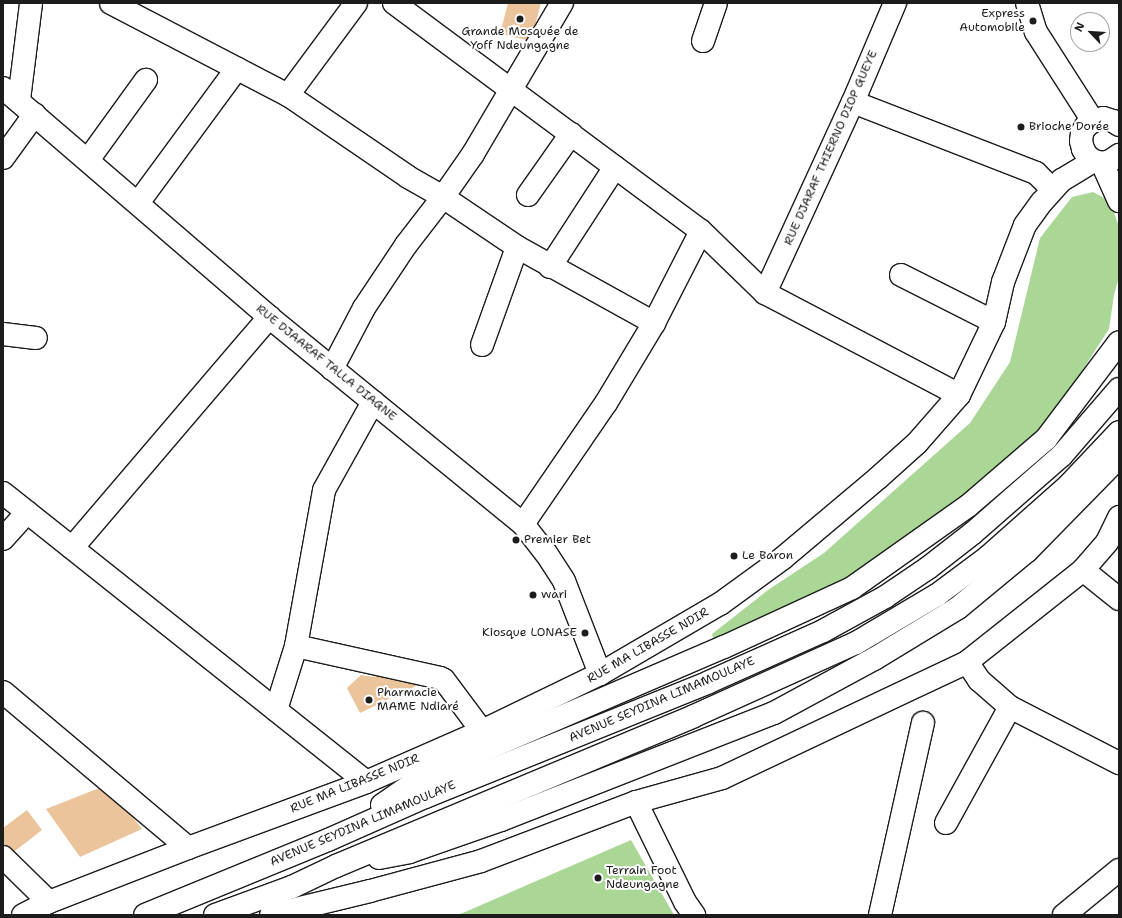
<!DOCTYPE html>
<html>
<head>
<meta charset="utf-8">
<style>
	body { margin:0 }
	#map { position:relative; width:1122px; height:918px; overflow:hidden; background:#fff; font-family:"Shantell Sans",sans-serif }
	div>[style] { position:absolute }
	.green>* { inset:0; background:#abd796 }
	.building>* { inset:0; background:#ecc49c }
	.roads { filter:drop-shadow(1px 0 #1c1c1c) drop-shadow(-1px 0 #1c1c1c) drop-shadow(0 1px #1c1c1c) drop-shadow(0 -1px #1c1c1c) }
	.minor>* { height:22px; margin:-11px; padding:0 11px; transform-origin:11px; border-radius:11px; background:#fff }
	.highway>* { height:22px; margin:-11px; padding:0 11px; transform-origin:11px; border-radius:11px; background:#fff }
	.dots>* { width:11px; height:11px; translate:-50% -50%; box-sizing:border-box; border:2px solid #fff; border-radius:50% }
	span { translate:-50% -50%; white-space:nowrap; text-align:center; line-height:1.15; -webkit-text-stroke:4px #fff; paint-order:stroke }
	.poi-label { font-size:12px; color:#1c1c1c }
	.right { translate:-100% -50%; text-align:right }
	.left { translate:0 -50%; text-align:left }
	.street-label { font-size:12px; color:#1c1c1c }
	.frame { position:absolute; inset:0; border:4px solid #1c1c1c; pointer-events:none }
	.north { position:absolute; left:1070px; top:12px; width:40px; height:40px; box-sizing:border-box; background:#fff; border:1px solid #a4a4a4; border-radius:50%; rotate:295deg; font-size:11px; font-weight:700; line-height:16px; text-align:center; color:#1c1c1c }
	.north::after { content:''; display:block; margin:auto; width:14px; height:18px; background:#1c1c1c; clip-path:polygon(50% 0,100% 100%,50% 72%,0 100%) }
</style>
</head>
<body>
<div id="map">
	<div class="green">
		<div style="clip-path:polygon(1093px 192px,1110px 201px,1119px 227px,1119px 277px,1114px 295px,1109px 329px,1046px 427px,965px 498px,848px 582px,715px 644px,712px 634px,768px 590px,824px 553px,970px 423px,1010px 362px,1040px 238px,1072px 197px)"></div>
		<div style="clip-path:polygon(631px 840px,674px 915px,458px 915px)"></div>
	</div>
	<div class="building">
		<div style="clip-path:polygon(508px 3px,541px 3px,531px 41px,500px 34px)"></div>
		<div style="clip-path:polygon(377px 673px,420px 684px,360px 713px,347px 688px,361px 675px,375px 677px)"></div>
		<div style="clip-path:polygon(107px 785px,142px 829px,80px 857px,46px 809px)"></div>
		<div style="clip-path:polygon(27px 810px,42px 830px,6px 858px,3px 853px,3px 828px)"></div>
	</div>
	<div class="roads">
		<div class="minor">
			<div style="left:111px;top:3px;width:199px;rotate:27.5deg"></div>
			<div style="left:288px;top:95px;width:145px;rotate:34.3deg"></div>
			<div style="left:408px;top:177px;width:40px;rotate:29.7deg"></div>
			<div style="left:443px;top:197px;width:89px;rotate:34deg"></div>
			<div style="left:517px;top:247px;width:157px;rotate:29deg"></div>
			<div style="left:394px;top:3px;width:382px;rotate:36.6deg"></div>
			<div style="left:701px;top:231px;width:89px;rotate:44.1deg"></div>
			<div style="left:765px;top:293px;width:219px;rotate:27.7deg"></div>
			<div style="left:1027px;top:3px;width:30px;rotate:73deg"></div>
			<div style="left:1036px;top:32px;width:106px;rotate:57.4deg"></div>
			<div style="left:703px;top:41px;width:40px;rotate:-71.1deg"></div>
			<div style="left:3px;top:88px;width:351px;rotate:40.7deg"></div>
			<div style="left:269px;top:317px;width:328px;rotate:39.2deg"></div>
			<div style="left:523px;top:524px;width:37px;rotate:52deg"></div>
			<div style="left:546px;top:553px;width:33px;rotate:57deg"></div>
			<div style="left:564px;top:581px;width:100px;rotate:68.8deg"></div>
			<div style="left:288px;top:95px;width:114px;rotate:-53.5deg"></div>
			<div style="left:19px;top:100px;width:98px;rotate:-82.9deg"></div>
			<div style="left:853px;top:102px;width:196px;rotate:21.2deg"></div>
			<div style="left:1036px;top:173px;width:23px;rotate:45deg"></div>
			<div style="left:1119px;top:125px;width:7px;rotate:-146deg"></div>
			<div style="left:1113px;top:121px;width:10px;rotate:-163deg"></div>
			<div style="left:1103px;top:118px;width:10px;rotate:163deg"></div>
			<div style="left:1093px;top:121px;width:9px;rotate:144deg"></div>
			<div style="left:1086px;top:126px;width:8px;rotate:120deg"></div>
			<div style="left:1082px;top:133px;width:8px;rotate:97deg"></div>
			<div style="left:1081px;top:141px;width:8px;rotate:76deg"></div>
			<div style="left:1083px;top:149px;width:8px;rotate:60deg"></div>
			<div style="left:1087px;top:156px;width:9px;rotate:36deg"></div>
			<div style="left:1094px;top:161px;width:8px;rotate:14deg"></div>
			<div style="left:1102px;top:163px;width:8px;rotate:-14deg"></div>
			<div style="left:1110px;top:161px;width:11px;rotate:-34deg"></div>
			<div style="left:3px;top:158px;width:54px;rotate:-54deg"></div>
			<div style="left:88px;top:160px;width:99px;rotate:-54.1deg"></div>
			<div style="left:1102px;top:163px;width:42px;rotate:65.9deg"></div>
			<div style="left:528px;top:195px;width:75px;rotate:-54.8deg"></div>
			<div style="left:138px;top:203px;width:167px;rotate:-53.7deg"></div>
			<div style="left:550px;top:267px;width:119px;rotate:-57deg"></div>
			<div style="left:901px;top:275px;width:104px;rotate:26.8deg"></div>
			<div style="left:765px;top:293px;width:210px;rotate:-65.3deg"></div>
			<div style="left:853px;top:102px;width:108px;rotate:-67deg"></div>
			<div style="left:3px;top:334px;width:33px;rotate:7deg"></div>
			<div style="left:482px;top:345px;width:104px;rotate:-70.3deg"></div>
			<div style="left:332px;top:369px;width:69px;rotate:-62.3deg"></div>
			<div style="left:364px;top:308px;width:76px;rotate:-56.3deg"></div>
			<div style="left:406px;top:245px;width:61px;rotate:-52.4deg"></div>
			<div style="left:443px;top:197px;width:52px;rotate:-55.1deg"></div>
			<div style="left:473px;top:154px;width:175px;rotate:-59.5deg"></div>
			<div style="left:3px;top:493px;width:464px;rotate:38.5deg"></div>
			<div style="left:523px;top:524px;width:147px;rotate:-55.6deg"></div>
			<div style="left:606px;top:403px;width:93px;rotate:-59deg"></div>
			<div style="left:654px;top:323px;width:103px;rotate:-62.9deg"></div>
			<div style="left:3px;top:539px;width:36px;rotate:-48deg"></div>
			<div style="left:72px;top:548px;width:304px;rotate:-49.5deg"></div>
			<div style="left:1083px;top:570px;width:46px;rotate:38.9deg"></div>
			<div style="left:296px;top:646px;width:148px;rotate:12.5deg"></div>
			<div style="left:440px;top:678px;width:4px;rotate:27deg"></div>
			<div style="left:444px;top:680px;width:64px;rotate:53.3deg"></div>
			<div style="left:967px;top:662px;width:22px;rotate:56deg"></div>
			<div style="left:979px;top:680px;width:41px;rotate:41.1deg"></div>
			<div style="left:1010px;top:707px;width:123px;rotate:27.2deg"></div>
			<div style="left:3px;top:692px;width:242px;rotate:40.1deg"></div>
			<div style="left:276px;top:710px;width:67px;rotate:-72.6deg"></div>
			<div style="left:296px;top:646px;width:158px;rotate:-79.8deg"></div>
			<div style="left:324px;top:490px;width:101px;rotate:-60.9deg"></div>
			<div style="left:636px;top:802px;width:111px;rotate:63.9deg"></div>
			<div style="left:685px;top:902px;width:16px;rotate:55deg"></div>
			<div style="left:946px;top:823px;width:132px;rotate:-61.1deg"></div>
			<div style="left:3px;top:857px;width:64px;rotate:44.4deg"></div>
			<div style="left:23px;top:915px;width:29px;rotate:-27deg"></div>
			<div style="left:49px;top:902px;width:149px;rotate:-21.2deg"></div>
			<div style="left:188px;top:848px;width:190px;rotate:-20.3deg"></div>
			<div style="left:366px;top:782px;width:127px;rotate:-23.7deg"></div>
			<div style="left:482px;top:731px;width:131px;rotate:-25.8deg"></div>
			<div style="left:600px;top:674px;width:139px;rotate:-30.3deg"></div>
			<div style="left:720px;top:604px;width:78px;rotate:-36.1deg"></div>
			<div style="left:783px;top:558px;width:124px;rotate:-40.1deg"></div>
			<div style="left:878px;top:478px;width:52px;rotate:-41.9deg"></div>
			<div style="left:917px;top:443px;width:64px;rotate:-48.8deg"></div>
			<div style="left:959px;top:395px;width:81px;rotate:-64.4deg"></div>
			<div style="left:994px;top:322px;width:41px;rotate:-77.3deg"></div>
			<div style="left:1003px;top:282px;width:61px;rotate:-68.9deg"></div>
			<div style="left:1025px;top:225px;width:29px;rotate:-54deg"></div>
			<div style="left:1042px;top:202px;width:30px;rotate:-48deg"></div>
			<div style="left:1062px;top:180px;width:37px;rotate:-31deg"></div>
			<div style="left:271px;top:915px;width:102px;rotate:-13.6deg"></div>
			<div style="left:370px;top:891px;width:115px;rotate:-15.1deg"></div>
			<div style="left:481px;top:861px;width:166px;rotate:-20.8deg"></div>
			<div style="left:636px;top:802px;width:89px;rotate:-15.6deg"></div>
			<div style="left:722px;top:778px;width:271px;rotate:-25.3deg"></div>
			<div style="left:967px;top:662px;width:148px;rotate:-38.4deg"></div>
			<div style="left:1083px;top:570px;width:37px;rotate:-49deg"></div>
			<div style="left:1107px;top:542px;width:28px;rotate:-64deg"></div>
			<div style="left:880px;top:915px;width:197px;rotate:-77.4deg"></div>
			<div style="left:1064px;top:915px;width:71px;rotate:-39.3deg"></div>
		</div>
		<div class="highway">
			<div style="left:382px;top:805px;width:51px;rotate:-34.6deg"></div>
			<div style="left:424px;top:776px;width:327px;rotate:-23.3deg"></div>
			<div style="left:724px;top:647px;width:141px;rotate:-24.7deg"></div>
			<div style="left:852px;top:588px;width:142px;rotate:-35.3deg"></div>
			<div style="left:968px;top:506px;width:103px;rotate:-40.7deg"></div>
			<div style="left:1046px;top:439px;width:121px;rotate:-53deg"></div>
			<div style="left:379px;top:858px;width:31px;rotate:-11deg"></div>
			<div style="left:409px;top:852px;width:97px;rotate:-19.2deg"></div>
			<div style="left:501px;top:820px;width:293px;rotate:-21.4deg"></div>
			<div style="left:774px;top:713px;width:114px;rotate:-28.4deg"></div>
			<div style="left:874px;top:659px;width:98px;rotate:-31.3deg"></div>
			<div style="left:958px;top:608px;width:89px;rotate:-39.6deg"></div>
			<div style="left:1027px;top:551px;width:132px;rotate:-45.6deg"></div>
			<div style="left:145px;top:915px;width:198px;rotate:-22.3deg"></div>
			<div style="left:328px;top:840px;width:106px;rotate:-23.9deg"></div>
			<div style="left:425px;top:797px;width:306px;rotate:-22deg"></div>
			<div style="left:709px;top:682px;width:125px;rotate:-24.1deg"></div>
			<div style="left:823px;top:631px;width:71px;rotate:-28.7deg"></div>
			<div style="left:885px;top:597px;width:52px;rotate:-34deg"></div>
			<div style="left:928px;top:568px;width:57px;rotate:-37.9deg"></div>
			<div style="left:973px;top:533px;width:118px;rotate:-41.2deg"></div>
			<div style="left:1062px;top:455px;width:87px;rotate:-49.2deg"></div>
			<div style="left:215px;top:915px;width:82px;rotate:-20deg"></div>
			<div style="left:292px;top:887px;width:49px;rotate:-25.5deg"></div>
			<div style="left:336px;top:866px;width:388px;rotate:-22.7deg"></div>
			<div style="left:694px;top:716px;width:178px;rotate:-24.3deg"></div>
			<div style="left:856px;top:643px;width:94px;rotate:-30.7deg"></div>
			<div style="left:937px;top:595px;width:64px;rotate:-36.7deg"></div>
			<div style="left:988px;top:557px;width:107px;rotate:-41.6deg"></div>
			<div style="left:1068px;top:486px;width:74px;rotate:-46.6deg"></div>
		</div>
	</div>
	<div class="dots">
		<div style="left:520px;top:19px;background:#1c1c1c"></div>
		<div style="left:1033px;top:21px;background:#1c1c1c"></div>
		<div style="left:1021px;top:127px;background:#1c1c1c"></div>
		<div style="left:516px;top:540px;background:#1c1c1c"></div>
		<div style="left:734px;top:556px;background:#1c1c1c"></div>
		<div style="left:533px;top:595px;background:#1c1c1c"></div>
		<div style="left:585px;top:633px;background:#1c1c1c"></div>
		<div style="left:369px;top:700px;background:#1c1c1c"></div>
		<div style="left:598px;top:878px;background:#1c1c1c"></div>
	</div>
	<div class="poi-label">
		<span class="right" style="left:1025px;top:21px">Express<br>Automobile</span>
		<span style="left:520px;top:39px">Grande Mosquée de<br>Yoff Ndeungagne</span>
		<span class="left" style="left:1029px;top:127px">Brioche Dorée</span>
		<span class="left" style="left:524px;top:540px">Premier Bet</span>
		<span class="left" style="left:742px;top:556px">Le Baron</span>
		<span class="left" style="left:541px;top:595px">wari</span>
		<span class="right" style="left:577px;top:633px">Kiosque LONASE</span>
		<span class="left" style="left:377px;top:700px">Pharmacie<br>MAME Ndiaré</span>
		<span class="left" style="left:606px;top:878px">Terrain Foot<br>Ndeungagne</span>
	</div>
	<div class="street-label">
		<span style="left:831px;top:148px;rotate:-66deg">RUE DJARAF THIERNO DIOP GUEYE</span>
		<span style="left:326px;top:363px;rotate:39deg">RUE DJAARAF TALLA DIAGNE</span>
		<span style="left:648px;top:646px;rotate:-30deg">RUE MA LIBASSE NDIR</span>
		<span style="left:662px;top:700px;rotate:-23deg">AVENUE SEYDINA LIMAMOULAYE</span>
		<span style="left:355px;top:784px;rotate:-22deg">RUE MA LIBASSE NDIR</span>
		<span style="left:363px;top:824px;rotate:-23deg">AVENUE SEYDINA LIMAMOULAYE</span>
	</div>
	<div class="frame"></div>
	<div class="north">N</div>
</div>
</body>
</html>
